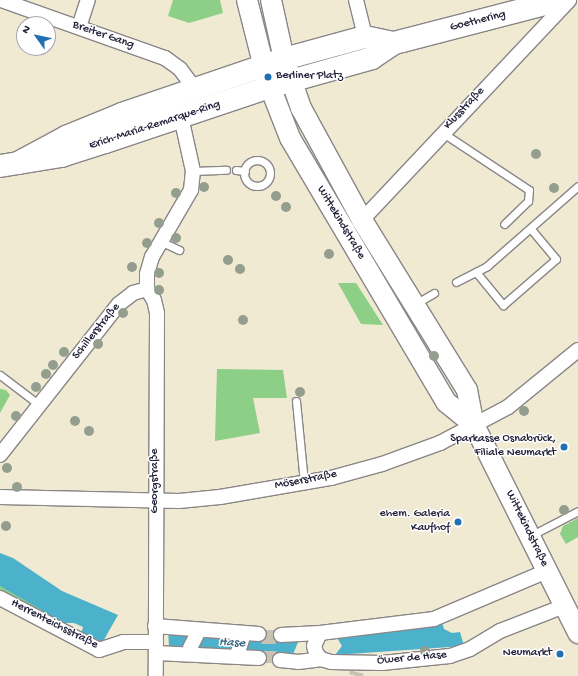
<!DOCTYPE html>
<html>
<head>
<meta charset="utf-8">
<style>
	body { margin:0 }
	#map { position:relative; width:578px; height:676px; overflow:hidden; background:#f1ead3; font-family:"Gochi Hand",sans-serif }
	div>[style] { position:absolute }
	.green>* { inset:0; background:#8dcf87 }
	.water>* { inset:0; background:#4cb2cb }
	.street-tunnel>* { height:14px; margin-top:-7px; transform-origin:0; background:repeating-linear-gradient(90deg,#c8c2b5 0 14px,transparent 0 21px) }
	.roads { filter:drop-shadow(1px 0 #8a8687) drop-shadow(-1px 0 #8a8687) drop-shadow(0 1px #8a8687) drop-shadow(0 -1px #8a8687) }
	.lane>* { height:7px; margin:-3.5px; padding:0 3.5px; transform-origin:3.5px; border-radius:3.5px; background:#fff }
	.lane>.ring { margin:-3.5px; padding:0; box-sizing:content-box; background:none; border:7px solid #fff; border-radius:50% }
	.street>* { height:14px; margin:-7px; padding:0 7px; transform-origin:7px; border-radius:7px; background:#fff }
	.secondary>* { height:20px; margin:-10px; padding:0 10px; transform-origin:10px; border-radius:10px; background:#fff }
	.primary>* { height:22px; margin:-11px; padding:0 11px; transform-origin:11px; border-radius:11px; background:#fff }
	.trees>* { width:10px; height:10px; margin:-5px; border-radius:50%; background:#949e8e }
	.dots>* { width:11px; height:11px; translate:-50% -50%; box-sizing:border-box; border:2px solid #fff; border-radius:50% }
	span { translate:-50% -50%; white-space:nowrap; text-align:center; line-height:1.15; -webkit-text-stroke:3px #fff; paint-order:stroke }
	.street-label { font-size:12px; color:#22223b }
	.poi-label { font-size:12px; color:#22223b }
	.left { translate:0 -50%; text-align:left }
	.right { translate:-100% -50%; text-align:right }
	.water-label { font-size:13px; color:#35637c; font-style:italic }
	.north { position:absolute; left:16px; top:16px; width:40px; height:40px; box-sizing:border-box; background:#fff; border:1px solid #a7a7b1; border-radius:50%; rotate:303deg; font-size:11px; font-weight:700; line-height:16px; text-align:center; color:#22223b }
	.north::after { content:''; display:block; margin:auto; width:14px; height:18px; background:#1f6fb2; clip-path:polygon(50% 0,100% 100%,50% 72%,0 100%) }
</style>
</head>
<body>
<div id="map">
	<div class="green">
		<div style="clip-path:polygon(173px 0,220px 0,223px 13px,189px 23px,168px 16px)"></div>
		<div style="clip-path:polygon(338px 283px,356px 283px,383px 325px,361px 324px)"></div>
		<div style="clip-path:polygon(217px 369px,283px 370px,287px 398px,253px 398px,260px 433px,215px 441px)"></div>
		<div style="clip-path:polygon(0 389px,6px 390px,10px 395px,0 413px)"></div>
		<div style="clip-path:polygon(578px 518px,578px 537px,566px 544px,560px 534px,563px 526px)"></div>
		<div style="clip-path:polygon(0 586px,34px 603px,64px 623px,58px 623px,0 594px)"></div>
	</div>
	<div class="water">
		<div style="clip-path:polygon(0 553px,13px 558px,62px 591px,118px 615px,101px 645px,81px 634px,83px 627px,74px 623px,64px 623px,0 586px)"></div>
		<div style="clip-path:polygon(442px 622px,444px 629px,452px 633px,460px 632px,464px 646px,335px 655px,342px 646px,336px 636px)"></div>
		<div style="clip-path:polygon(168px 629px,281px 638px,298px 642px,292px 657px,186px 649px,169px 646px)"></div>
	</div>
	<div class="street-tunnel">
		<div style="left:268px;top:630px;width:33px;rotate:87deg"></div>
		<div style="left:356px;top:676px;width:4px;rotate:-76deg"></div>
	</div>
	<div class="roads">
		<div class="lane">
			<div style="left:443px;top:133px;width:103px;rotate:33.5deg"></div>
			<div style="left:529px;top:190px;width:11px;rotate:95deg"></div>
			<div style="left:528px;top:201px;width:33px;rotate:136deg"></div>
			<div class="ring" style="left:244px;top:160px;width:19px;height:19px"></div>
			<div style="left:236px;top:170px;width:9px;rotate:6deg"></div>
			<div style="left:193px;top:171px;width:33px;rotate:-2deg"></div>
			<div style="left:162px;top:242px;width:19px;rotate:25deg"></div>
			<div style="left:476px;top:272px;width:43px;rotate:50.7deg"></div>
			<div style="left:503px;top:305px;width:70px;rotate:-41deg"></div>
			<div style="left:556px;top:259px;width:40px;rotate:-130deg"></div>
			<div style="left:456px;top:282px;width:35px;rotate:-27deg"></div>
			<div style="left:487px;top:266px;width:121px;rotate:-41.3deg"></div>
			<div style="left:415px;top:304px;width:22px;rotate:-30deg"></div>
			<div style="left:0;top:375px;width:48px;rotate:37.3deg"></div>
			<div style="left:296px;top:401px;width:82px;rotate:84.4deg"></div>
			<div style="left:530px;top:536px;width:54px;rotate:-27.5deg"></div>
		</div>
		<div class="street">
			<div style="left:1px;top:0;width:174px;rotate:19.5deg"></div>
			<div style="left:165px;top:58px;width:19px;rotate:36deg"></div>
			<div style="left:180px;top:69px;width:25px;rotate:53deg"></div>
			<div style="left:356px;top:0;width:38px;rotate:76deg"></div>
			<div style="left:79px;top:27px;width:28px;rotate:-72deg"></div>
			<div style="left:362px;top:220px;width:302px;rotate:-46.7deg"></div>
			<div style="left:147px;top:289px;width:13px;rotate:58deg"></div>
			<div style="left:154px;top:300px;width:13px;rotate:77deg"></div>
			<div style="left:157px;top:313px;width:363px;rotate:90.2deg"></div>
			<div style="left:0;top:455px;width:192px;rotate:-51.8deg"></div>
			<div style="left:119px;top:304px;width:18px;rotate:-38deg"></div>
			<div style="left:133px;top:293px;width:15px;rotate:-16deg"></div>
			<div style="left:147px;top:289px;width:15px;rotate:-90deg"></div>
			<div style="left:147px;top:274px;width:18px;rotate:-74deg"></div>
			<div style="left:152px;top:257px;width:78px;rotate:-59.8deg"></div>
			<div style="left:191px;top:190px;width:19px;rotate:-84deg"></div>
			<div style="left:193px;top:171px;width:55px;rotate:-102.5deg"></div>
			<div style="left:0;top:497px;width:179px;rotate:1.3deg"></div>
			<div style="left:179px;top:501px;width:41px;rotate:-5.6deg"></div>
			<div style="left:220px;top:497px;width:113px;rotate:-9.7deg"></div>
			<div style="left:331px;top:478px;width:53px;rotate:-15.4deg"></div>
			<div style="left:382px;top:464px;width:62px;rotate:-19.9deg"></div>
			<div style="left:440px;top:443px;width:77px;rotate:-27.9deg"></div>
			<div style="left:508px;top:407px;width:90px;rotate:-39.2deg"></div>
			<div style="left:547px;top:571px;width:123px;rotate:157deg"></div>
			<div style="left:434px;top:619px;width:115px;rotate:173deg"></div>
			<div style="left:320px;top:633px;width:14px;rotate:115deg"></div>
			<div style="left:314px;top:646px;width:7px;rotate:74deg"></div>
			<div style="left:316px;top:653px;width:8px;rotate:50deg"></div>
			<div style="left:321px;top:659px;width:10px;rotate:17deg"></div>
			<div style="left:331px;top:662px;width:51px;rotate:1.1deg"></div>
			<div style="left:382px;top:663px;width:68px;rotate:-5.9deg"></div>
			<div style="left:450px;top:656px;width:21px;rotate:-19deg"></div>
			<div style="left:470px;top:649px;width:35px;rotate:-31deg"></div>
			<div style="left:500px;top:631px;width:69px;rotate:-21.3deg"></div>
			<div style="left:0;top:598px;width:112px;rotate:27.7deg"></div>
			<div style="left:99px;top:650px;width:25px;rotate:-18deg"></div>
			<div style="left:123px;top:642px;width:33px"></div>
			<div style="left:155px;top:626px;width:104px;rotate:4.4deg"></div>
			<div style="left:281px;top:635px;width:39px;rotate:-3deg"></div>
			<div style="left:190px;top:648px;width:16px;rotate:-63deg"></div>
			<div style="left:238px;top:652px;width:16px;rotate:-72deg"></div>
			<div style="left:156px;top:653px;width:103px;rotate:2.8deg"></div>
			<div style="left:280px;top:660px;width:18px;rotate:6deg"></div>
			<div style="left:298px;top:662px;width:23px;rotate:-7deg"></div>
		</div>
		<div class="secondary">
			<div style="left:247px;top:0;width:81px;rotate:75.8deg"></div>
			<div style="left:267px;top:79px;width:63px;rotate:68.7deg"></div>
			<div style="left:290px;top:138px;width:307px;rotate:59.4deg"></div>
			<div style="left:446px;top:402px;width:36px;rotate:39deg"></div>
			<div style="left:271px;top:0;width:60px;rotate:77.6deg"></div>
			<div style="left:284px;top:59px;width:52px;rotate:70.9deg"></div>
			<div style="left:301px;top:108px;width:128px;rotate:61.4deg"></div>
			<div style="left:362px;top:220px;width:200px;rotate:58.3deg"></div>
			<div style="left:467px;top:390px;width:36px;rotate:79deg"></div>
			<div style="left:474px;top:425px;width:233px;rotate:63.4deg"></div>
		</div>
		<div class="primary">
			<div style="left:18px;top:163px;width:55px;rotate:-28.4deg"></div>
			<div style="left:66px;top:137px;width:61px;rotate:-22.3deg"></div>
			<div style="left:122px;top:114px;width:171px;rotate:-18.8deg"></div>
			<div style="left:284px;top:59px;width:84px;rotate:-15.2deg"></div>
			<div style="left:365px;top:37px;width:30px;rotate:12deg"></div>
			<div style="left:394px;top:43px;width:8px;rotate:-14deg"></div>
			<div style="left:402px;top:41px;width:164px;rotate:-14.5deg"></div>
			<div style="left:0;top:166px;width:62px;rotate:-9.3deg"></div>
			<div style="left:61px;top:156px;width:46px;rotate:-17.7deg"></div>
			<div style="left:105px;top:142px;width:173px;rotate:-18.5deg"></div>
			<div style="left:269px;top:87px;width:107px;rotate:-15.7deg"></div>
			<div style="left:372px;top:58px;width:27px;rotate:-34deg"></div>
		</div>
	</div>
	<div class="trees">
		<div style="left:536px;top:154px"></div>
		<div style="left:204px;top:187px"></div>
		<div style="left:554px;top:188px"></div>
		<div style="left:176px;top:193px"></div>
		<div style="left:276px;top:196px"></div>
		<div style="left:286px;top:207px"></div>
		<div style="left:159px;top:223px"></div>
		<div style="left:176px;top:238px"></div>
		<div style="left:147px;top:243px"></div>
		<div style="left:329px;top:254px"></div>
		<div style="left:228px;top:260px"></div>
		<div style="left:132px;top:267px"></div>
		<div style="left:240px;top:269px"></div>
		<div style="left:159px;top:273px"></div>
		<div style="left:159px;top:290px"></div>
		<div style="left:123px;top:313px"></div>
		<div style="left:243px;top:320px"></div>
		<div style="left:98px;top:344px"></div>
		<div style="left:64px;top:352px"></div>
		<div style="left:434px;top:356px"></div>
		<div style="left:53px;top:365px"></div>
		<div style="left:46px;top:374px"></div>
		<div style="left:36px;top:387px"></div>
		<div style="left:300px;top:392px"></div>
		<div style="left:524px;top:411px"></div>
		<div style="left:16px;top:416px"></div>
		<div style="left:75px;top:421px"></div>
		<div style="left:89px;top:431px"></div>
		<div style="left:7px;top:468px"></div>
		<div style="left:17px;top:487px"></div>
		<div style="left:564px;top:510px"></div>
		<div style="left:6px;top:526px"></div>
		<div style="left:425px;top:651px"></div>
	</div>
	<div class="dots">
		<div style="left:268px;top:77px;background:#1f6fb2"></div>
		<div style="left:564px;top:447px;background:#1f6fb2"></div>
		<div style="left:458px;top:522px;background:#1f6fb2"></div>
		<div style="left:560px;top:654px;background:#1f6fb2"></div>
	</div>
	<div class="street-label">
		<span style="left:478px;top:22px;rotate:-14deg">Goethering</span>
		<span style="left:103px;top:36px;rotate:19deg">Breiter Gang</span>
		<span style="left:465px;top:109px;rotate:-47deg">Klusstraße</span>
		<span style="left:155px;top:126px;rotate:-18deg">Erich-Maria-Remarque-Ring</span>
		<span style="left:340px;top:223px;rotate:59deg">Wittekindstraße</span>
		<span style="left:97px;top:332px;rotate:-51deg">Schillerstraße</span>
		<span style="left:156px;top:481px;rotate:-90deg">Georgstraße</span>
		<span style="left:306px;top:481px;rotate:-11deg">Möserstraße</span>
		<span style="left:526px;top:529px;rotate:64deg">Wittekindstraße</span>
		<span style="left:54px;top:625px;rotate:27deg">Herrenteichsstraße</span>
		<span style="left:412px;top:659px;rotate:-5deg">Öwer de Hase</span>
	</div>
	<div class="poi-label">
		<span class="left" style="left:276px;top:77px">Berliner Platz</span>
		<span class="right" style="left:556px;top:447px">Sparkasse Osnabrück,<br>Filiale Neumarkt</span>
		<span class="right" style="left:450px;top:522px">ehem. Galeria<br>Kaufhof</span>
		<span class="right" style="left:552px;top:654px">Neumarkt</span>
	</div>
	<div class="water-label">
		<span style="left:232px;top:644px;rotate:3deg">Hase</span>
	</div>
	<div class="north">N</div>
</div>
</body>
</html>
